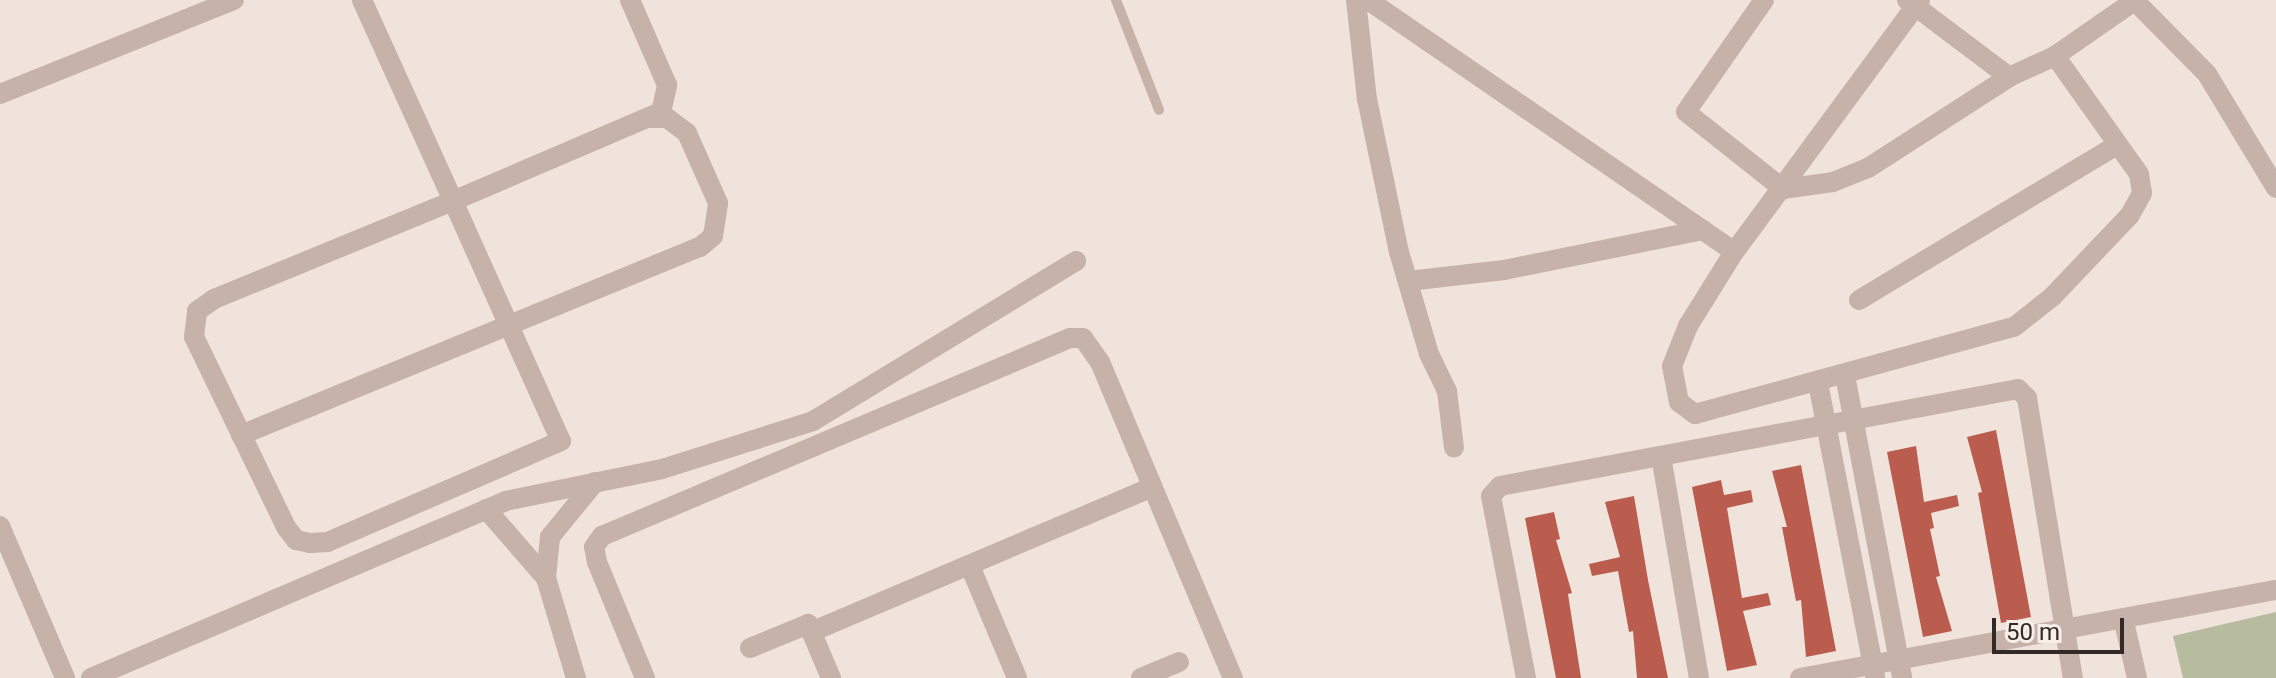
<!DOCTYPE html>
<html>
<head>
<meta charset="utf-8">
<style>
	body { margin:0 }
	#map { position:relative; width:2276px; height:678px; overflow:hidden; background:#efe3db; font-family:Roboto,sans-serif }
	div>[style] { position:absolute }
	.green>* { inset:0; background:#b6bc9d }
	.building>* { inset:0; background:#ba5c4e }
	.service>* { height:10px; margin:-5px; padding:0 5px; transform-origin:5px; border-radius:5px; background:#c6b2a8 }
	.minor>* { height:20px; margin:-10px; padding:0 10px; transform-origin:10px; border-radius:10px; background:#c6b2a8 }
	span { translate:-50% -50%; white-space:nowrap; text-align:center; line-height:1.15; -webkit-text-stroke:6px #f7eee7; paint-order:stroke }
	.scale { position:absolute; left:1992px; top:618px; width:132px; height:36px; box-sizing:border-box; border:4px solid #332a28; border-top:0; padding-left:10px; font-size:24px; line-height:28px; white-space:nowrap; color:#332a28; -webkit-text-stroke:6px #f7eee7; paint-order:stroke }
</style>
</head>
<body>
<div id="map">
	<div class="green">
		<div style="clip-path:polygon(2276px 612px,2276px 678px,2183px 678px,2173px 636px)"></div>
	</div>
	<div class="building">
		<div style="clip-path:polygon(1996px 430px,2031px 617px,2001px 623px,1978px 493px,1982px 492px,1967px 437px)"></div>
		<div style="clip-path:polygon(1916px 446px,1924px 502px,1957px 495px,1959px 506px,1931px 513px,1934px 528px,1930px 529px,1940px 576px,1936px 577px,1952px 631px,1923px 637px,1887px 452px)"></div>
		<div style="clip-path:polygon(1801px 465px,1836px 651px,1806px 657px,1801px 600px,1796px 601px,1782px 527px,1787px 527px,1772px 471px)"></div>
		<div style="clip-path:polygon(1721px 480px,1724px 495px,1751px 490px,1753px 502px,1727px 508px,1742px 598px,1768px 593px,1771px 605px,1743px 611px,1757px 665px,1727px 671px,1692px 487px)"></div>
		<div style="clip-path:polygon(1634px 496px,1648px 580px,1668px 678px,1637px 678px,1633px 631px,1629px 632px,1618px 571px,1592px 576px,1589px 564px,1620px 557px,1605px 502px)"></div>
		<div style="clip-path:polygon(1554px 512px,1560px 539px,1556px 540px,1572px 593px,1568px 594px,1581px 678px,1556px 678px,1525px 518px)"></div>
	</div>
	<div class="service">
		<div style="left:1116px;top:0;width:118px;rotate:68.6deg"></div>
	</div>
	<div class="minor">
		<div style="left:362px;top:0;width:221px;rotate:65.6deg"></div>
		<div style="left:453px;top:201px;width:263px;rotate:65.8deg"></div>
		<div style="left:561px;top:441px;width:254px;rotate:156.6deg"></div>
		<div style="left:328px;top:542px;width:18px;rotate:177deg"></div>
		<div style="left:310px;top:543px;width:14px;rotate:-168deg"></div>
		<div style="left:296px;top:540px;width:16px;rotate:-128deg"></div>
		<div style="left:286px;top:527px;width:211px;rotate:-115.8deg"></div>
		<div style="left:194px;top:337px;width:26px;rotate:-83deg"></div>
		<div style="left:197px;top:311px;width:21px;rotate:-35deg"></div>
		<div style="left:214px;top:299px;width:258px;rotate:-22.3deg"></div>
		<div style="left:453px;top:201px;width:226px;rotate:-23.2deg"></div>
		<div style="left:661px;top:112px;width:28px;rotate:-77deg"></div>
		<div style="left:667px;top:85px;width:93px;rotate:-113.5deg"></div>
		<div style="left:1356px;top:0;width:100px;rotate:83.7deg"></div>
		<div style="left:1367px;top:99px;width:156px;rotate:78.2deg"></div>
		<div style="left:1399px;top:252px;width:106px;rotate:73.6deg"></div>
		<div style="left:1429px;top:354px;width:41px;rotate:64.1deg"></div>
		<div style="left:1447px;top:391px;width:57px;rotate:83deg"></div>
		<div style="left:1368px;top:0;width:444px;rotate:34.5deg"></div>
		<div style="left:1764px;top:0;width:136px;rotate:124.9deg"></div>
		<div style="left:1686px;top:112px;width:124px;rotate:38.4deg"></div>
		<div style="left:1783px;top:189px;width:50px;rotate:-8deg"></div>
		<div style="left:1833px;top:182px;width:38px;rotate:-22deg"></div>
		<div style="left:1868px;top:168px;width:168px;rotate:-32.8deg"></div>
		<div style="left:2009px;top:77px;width:51px;rotate:-24.5deg"></div>
		<div style="left:2055px;top:56px;width:96px;rotate:-34.8deg"></div>
		<div style="left:1907px;top:0;width:128px;rotate:37deg"></div>
		<div style="left:1920px;top:0;width:313px;rotate:126.4deg"></div>
		<div style="left:1734px;top:252px;width:87px;rotate:121.9deg"></div>
		<div style="left:1688px;top:326px;width:43px;rotate:111.8deg"></div>
		<div style="left:1672px;top:366px;width:37px;rotate:79deg"></div>
		<div style="left:1679px;top:402px;width:20px;rotate:37deg"></div>
		<div style="left:1695px;top:414px;width:331px;rotate:-15.3deg"></div>
		<div style="left:2014px;top:327px;width:48px;rotate:-38.3deg"></div>
		<div style="left:2052px;top:297px;width:113px;rotate:-46.4deg"></div>
		<div style="left:2130px;top:215px;width:25px;rotate:-61deg"></div>
		<div style="left:2142px;top:193px;width:19px;rotate:-99deg"></div>
		<div style="left:2139px;top:174px;width:145px;rotate:-125.4deg"></div>
		<div style="left:2134px;top:0;width:104px;rotate:45.4deg"></div>
		<div style="left:2207px;top:74px;width:133px;rotate:58.8deg"></div>
		<div style="left:0;top:94px;width:252px;rotate:-21.9deg"></div>
		<div style="left:1408px;top:281px;width:97px;rotate:-6.5deg"></div>
		<div style="left:1504px;top:270px;width:203px;rotate:-11.4deg"></div>
		<div style="left:1859px;top:300px;width:299px;rotate:-31deg"></div>
		<div style="left:1845px;top:375px;width:308px;rotate:79.3deg"></div>
		<div style="left:1818px;top:383px;width:299px;rotate:79deg"></div>
		<div style="left:241px;top:435px;width:496px;rotate:-22.3deg"></div>
		<div style="left:700px;top:247px;width:17px;rotate:-40deg"></div>
		<div style="left:713px;top:236px;width:33px;rotate:-81deg"></div>
		<div style="left:718px;top:203px;width:77px;rotate:-113.9deg"></div>
		<div style="left:687px;top:133px;width:25px;rotate:-143deg"></div>
		<div style="left:667px;top:118px;width:16px;rotate:180deg"></div>
		<div style="left:1661px;top:456px;width:225px;rotate:80.3deg"></div>
		<div style="left:486px;top:509px;width:91px;rotate:49deg"></div>
		<div style="left:0;top:526px;width:165px;rotate:66.8deg"></div>
		<div style="left:970px;top:566px;width:121px;rotate:67.2deg"></div>
		<div style="left:2124px;top:622px;width:57px;rotate:76.9deg"></div>
		<div style="left:811px;top:632px;width:371px;rotate:-23deg"></div>
		<div style="left:750px;top:648px;width:63px;rotate:-22.5deg"></div>
		<div style="left:808px;top:624px;width:59px;rotate:66.9deg"></div>
		<div style="left:91px;top:678px;width:450px;rotate:-23.1deg"></div>
		<div style="left:505px;top:501px;width:160px;rotate:-11.5deg"></div>
		<div style="left:662px;top:469px;width:158px;rotate:-17.6deg"></div>
		<div style="left:813px;top:421px;width:308px;rotate:-31.3deg"></div>
		<div style="left:576px;top:678px;width:104px;rotate:-106.7deg"></div>
		<div style="left:546px;top:578px;width:41px;rotate:-84.4deg"></div>
		<div style="left:550px;top:537px;width:71px;rotate:-50.7deg"></div>
		<div style="left:645px;top:678px;width:126px;rotate:-112.5deg"></div>
		<div style="left:597px;top:562px;width:15px;rotate:-101deg"></div>
		<div style="left:594px;top:547px;width:14px;rotate:-54deg"></div>
		<div style="left:602px;top:536px;width:508px;rotate:-22.93deg"></div>
		<div style="left:1070px;top:338px;width:13px"></div>
		<div style="left:1083px;top:338px;width:29px;rotate:55deg"></div>
		<div style="left:1100px;top:362px;width:343px;rotate:67.2deg"></div>
		<div style="left:1141px;top:678px;width:41px;rotate:-22.8deg"></div>
		<div style="left:1526px;top:678px;width:185px;rotate:-100.9deg"></div>
		<div style="left:1491px;top:496px;width:13px;rotate:-48deg"></div>
		<div style="left:1500px;top:486px;width:527px;rotate:-10.61deg"></div>
		<div style="left:2018px;top:389px;width:13px;rotate:45deg"></div>
		<div style="left:2027px;top:398px;width:284px;rotate:80.7deg"></div>
		<div style="left:1800px;top:678px;width:484px;rotate:-10.5deg"></div>
	</div>
	<div class="scale">50 m</div>
</div>
</body>
</html>
